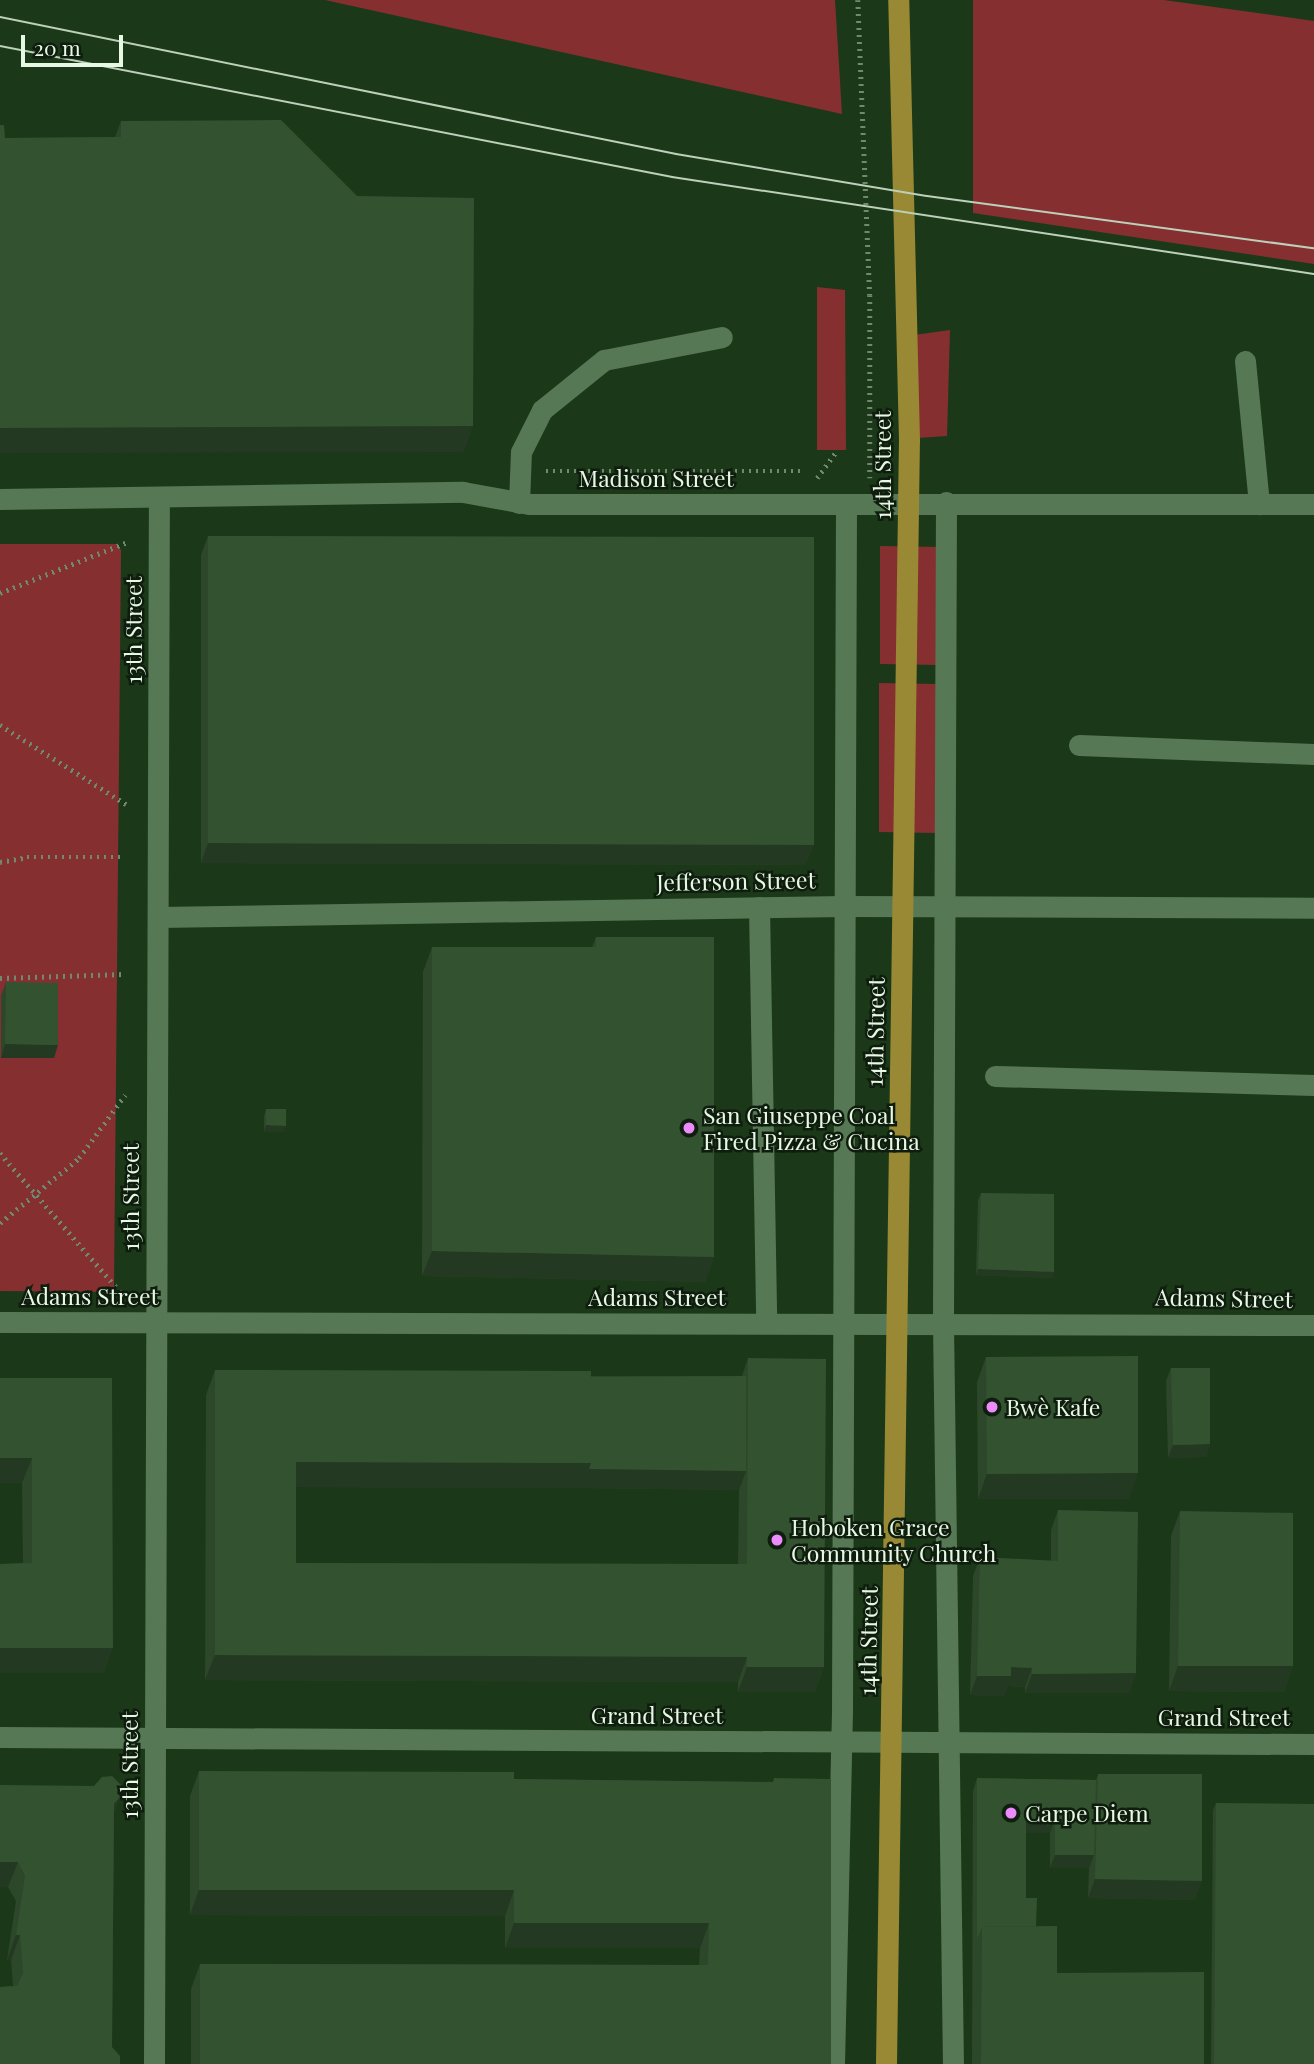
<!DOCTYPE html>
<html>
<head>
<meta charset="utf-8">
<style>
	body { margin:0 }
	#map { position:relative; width:1314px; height:2064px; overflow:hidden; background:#1b3918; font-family:"Playfair Display",serif }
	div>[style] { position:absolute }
	.green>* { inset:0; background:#852f31 }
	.path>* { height:4.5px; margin-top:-2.25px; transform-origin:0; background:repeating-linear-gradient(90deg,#718a6f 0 2px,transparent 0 7px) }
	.minor>* { height:21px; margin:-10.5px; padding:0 10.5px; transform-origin:10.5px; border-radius:10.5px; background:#577854 }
	.major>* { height:21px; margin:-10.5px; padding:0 10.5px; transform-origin:10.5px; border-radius:10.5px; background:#9a8934 }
	.tram>* { height:2px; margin:-1px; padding:0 1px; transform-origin:1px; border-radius:1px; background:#bcd0ba }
	.wall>* { inset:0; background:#2c4729 }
	.shaded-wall>* { inset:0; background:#243922 }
	.building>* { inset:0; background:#335230 }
	.dots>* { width:19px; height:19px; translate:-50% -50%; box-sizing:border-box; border:4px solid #0f1d0e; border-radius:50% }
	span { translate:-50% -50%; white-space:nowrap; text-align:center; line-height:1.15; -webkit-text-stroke:5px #0f1d0e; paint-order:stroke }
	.street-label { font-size:23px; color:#e7f9e5 }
	.poi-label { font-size:23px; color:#e7f9e5 }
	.left { translate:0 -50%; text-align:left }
	.scale { position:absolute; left:21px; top:35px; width:102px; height:32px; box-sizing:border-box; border:4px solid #e7f9e5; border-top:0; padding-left:9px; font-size:21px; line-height:24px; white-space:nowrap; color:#e7f9e5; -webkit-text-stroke:5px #0f1d0e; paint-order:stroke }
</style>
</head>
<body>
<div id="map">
	<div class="green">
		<div style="clip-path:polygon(325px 0,835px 0,842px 114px)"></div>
		<div style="clip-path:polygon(973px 0,1164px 0,1314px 21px,1314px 264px,973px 213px)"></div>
		<div style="clip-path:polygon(817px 287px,845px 290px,846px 450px,817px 450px)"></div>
		<div style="clip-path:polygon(950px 330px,947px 436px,917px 438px,914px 335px)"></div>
		<div style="clip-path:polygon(0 544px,116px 544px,121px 550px,114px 1288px,110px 1292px,0 1291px)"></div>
		<div style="clip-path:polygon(880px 546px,940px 547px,939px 665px,880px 664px)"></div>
		<div style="clip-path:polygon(879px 683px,937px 684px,936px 833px,879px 832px)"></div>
	</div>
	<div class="path">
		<div style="left:858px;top:0;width:295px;rotate:87.7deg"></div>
		<div style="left:870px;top:295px;width:183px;rotate:90deg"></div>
		<div style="left:546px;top:471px;width:254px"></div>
		<div style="left:817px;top:478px;width:34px;rotate:-54deg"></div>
		<div style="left:0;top:593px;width:135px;rotate:-21.8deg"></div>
		<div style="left:0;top:725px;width:149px;rotate:32.1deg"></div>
		<div style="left:0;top:862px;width:27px;rotate:-10deg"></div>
		<div style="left:27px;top:857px;width:98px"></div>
		<div style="left:0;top:978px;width:124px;rotate:-1.8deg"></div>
		<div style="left:0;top:1153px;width:188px;rotate:49.1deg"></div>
		<div style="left:0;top:1223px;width:102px;rotate:-39.4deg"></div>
		<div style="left:79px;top:1158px;width:78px;rotate:-53.9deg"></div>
	</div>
	<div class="minor">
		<div style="left:1245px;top:361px;width:144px;rotate:84.4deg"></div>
		<div style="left:0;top:499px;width:463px;rotate:-0.9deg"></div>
		<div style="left:463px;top:492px;width:67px;rotate:10.3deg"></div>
		<div style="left:529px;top:504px;width:785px"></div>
		<div style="left:946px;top:502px;width:821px;rotate:90.21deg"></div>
		<div style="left:943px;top:1323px;width:741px;rotate:89.23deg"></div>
		<div style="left:519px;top:503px;width:51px;rotate:-87.8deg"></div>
		<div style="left:521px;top:452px;width:47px;rotate:-63.4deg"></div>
		<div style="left:542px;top:410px;width:80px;rotate:-38.9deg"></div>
		<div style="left:604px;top:360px;width:120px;rotate:-11deg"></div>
		<div style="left:1079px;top:745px;width:235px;rotate:2.2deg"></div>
		<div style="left:759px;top:907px;width:416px;rotate:89deg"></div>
		<div style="left:158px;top:917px;width:686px;rotate:-0.92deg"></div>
		<div style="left:844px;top:906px;width:470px;rotate:0.2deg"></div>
		<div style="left:995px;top:1076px;width:319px;rotate:1.6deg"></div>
		<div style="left:0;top:1322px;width:1314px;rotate:0.13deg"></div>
		<div style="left:0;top:1737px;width:1314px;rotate:0.31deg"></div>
		<div style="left:154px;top:2064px;width:1565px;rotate:-89.82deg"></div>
		<div style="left:834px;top:2064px;width:352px;rotate:-88.7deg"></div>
		<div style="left:842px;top:1712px;width:1207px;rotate:-89.81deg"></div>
	</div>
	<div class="major">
		<div style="left:886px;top:2064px;width:1624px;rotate:-89.19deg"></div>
		<div style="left:909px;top:440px;width:440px;rotate:-91.4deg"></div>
	</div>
	<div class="tram">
		<div style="left:0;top:17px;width:690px;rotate:11.46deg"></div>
		<div style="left:676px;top:154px;width:254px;rotate:9.5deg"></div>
		<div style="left:927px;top:196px;width:390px;rotate:7.7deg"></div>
		<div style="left:0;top:46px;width:685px;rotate:11.03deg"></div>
		<div style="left:672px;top:177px;width:649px;rotate:8.59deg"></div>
	</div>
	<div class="wall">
		<div style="clip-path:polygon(121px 121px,464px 452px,5px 138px,115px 137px)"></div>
		<div style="clip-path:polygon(208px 536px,806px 865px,201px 863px,201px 555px)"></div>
		<div style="clip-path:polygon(596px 937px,714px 1257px,705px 1282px,422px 1276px,423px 972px,432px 947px,592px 947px)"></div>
		<div style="clip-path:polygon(6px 982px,54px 1058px,1px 1058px,1px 996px)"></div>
		<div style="clip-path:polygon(266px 1109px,284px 1132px,264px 1132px,264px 1116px)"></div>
		<div style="clip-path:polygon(981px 1193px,1052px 1278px,976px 1275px,978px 1200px)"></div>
		<div style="clip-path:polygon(986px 1357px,1129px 1499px,978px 1499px,977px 1382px)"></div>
		<div style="clip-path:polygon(evenodd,748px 1358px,824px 1667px,815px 1692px,738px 1692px,738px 1682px,205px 1680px,206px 1395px,215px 1370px,591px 1376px,742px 1376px,748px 1358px,296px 1487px,582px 1488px,739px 1490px,738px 1564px,296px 1563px,296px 1487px)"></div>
		<div style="clip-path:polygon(1171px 1368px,1210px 1444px,1206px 1457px,1168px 1458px,1166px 1381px)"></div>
		<div style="clip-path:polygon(112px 1378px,104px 1673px,0 1673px,0 1564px,23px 1563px,22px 1483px,0 1483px)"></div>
		<div style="clip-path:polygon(1058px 1510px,1136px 1673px,1129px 1693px,1025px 1693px,1025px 1687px,1008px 1686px,1004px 1696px,970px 1695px,973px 1576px,980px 1557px,1051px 1561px,1051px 1530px)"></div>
		<div style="clip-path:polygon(1180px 1511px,1293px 1666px,1284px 1692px,1169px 1691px,1171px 1536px)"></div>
		<div style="clip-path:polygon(199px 1771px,514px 1779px,772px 1782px,831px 2064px,191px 2064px,191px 1989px,200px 1964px,699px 1965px,700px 1948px,505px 1948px,505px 1916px,190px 1915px,190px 1796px)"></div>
		<div style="clip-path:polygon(1098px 1774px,1195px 1900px,1088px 1898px,1089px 1868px,1050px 1868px,1050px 1833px,1026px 1833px,1026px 1898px,1036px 1926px,1057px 1973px,1204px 2064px,972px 2064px,973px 1791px,977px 1778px,1096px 1780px)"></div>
		<div style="clip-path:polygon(0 1785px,114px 1817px,112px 2047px,0 1987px,13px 1986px,11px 1960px,7px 1960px,16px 1901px,8px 1887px)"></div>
		<div style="clip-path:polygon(1216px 1803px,1314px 2064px,1211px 2064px,1213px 1810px)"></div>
	</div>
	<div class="shaded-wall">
		<div style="clip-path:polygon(473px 426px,464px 452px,0 453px,0 428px)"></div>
		<div style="clip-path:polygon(208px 843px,814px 845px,806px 865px,201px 863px)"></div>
		<div style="clip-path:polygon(5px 1044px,58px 1045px,54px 1058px,1px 1058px)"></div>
		<div style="clip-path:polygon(266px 1125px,286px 1126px,284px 1132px,264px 1132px)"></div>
		<div style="clip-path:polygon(432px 1251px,714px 1257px,705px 1282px,422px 1276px)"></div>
		<div style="clip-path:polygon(978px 1269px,1054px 1272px,1052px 1278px,976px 1275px)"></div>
		<div style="clip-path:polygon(1210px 1444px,1206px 1457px,1168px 1458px,1173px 1445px)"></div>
		<div style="clip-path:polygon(0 1458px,32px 1458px,22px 1483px,0 1483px)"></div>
		<div style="clip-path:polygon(296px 1462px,591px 1463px,746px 1471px,739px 1490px,582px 1488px,287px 1487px)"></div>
		<div style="clip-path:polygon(1138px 1473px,1129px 1499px,978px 1499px,987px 1474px)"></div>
		<div style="clip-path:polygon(0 1648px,113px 1648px,104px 1673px,0 1673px)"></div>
		<div style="clip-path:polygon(215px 1655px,747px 1657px,738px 1682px,205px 1680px)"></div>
		<div style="clip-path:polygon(1178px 1666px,1293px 1666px,1284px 1692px,1169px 1691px)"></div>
		<div style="clip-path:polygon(747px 1667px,824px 1667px,815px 1692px,738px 1692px)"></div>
		<div style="clip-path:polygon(1011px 1667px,1032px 1668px,1025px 1687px,1008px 1686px,1004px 1696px,970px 1695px,977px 1676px)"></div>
		<div style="clip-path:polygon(1136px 1673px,1129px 1693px,1025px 1693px,1032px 1674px)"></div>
		<div style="clip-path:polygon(121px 1796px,112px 1821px,114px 1804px)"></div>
		<div style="clip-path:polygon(1026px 1820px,1055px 1820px,1050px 1833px,1021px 1833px)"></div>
		<div style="clip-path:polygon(1055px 1855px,1094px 1855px,1089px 1868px,1050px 1868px)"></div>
		<div style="clip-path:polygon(0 1862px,18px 1862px,8px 1887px,0 1887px)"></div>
		<div style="clip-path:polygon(1095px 1879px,1202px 1881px,1195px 1900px,1088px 1898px)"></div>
		<div style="clip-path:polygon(199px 1890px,514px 1890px,505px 1916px,190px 1915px)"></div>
		<div style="clip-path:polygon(514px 1923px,709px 1923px,700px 1948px,505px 1948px)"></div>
		<div style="clip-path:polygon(16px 1935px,20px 1935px,11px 1960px,7px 1960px)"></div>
	</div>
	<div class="building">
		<div style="clip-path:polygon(281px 120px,357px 196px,474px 198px,473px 426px,0 428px,0 125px,4px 125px,5px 138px,121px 137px,121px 121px)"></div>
		<div style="clip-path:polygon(208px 536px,814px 537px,814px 845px,208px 843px)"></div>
		<div style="clip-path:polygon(596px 937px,714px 937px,714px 1257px,432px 1251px,432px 947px,596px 947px)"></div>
		<div style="clip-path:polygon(6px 982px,58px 983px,58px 1045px,5px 1044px)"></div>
		<div style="clip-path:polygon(266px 1109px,286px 1109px,286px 1126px,266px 1125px)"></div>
		<div style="clip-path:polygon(981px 1193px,1054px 1194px,1054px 1272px,978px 1269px)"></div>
		<div style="clip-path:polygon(1138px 1356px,1138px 1473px,987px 1474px,986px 1357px)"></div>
		<div style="clip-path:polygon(748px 1358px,826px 1359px,824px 1667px,747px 1667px,747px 1657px,215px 1655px,215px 1370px,591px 1371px,591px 1463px,296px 1462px,296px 1563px,747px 1564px)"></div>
		<div style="clip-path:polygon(1171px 1368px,1210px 1368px,1210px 1444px,1173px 1445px)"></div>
		<div style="clip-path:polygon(746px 1376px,746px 1471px,589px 1469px,591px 1463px,591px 1377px)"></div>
		<div style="clip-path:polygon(0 1378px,112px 1378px,113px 1648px,0 1648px,0 1564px,32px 1563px,32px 1458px,0 1458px)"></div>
		<div style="clip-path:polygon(1058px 1510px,1138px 1512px,1136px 1673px,1032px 1674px,1032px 1668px,1011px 1667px,1011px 1676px,977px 1676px,980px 1557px,1058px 1561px)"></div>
		<div style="clip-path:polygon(1180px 1511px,1293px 1513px,1293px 1666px,1178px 1666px)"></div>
		<div style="clip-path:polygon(199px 1771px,514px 1772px,514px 1779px,773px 1782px,774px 1778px,831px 1779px,831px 2064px,200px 2064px,200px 1964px,708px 1965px,709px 1923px,514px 1923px,514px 1890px,199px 1890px)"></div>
		<div style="clip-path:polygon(1098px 1774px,1202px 1774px,1202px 1881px,1095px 1879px)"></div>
		<div style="clip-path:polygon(112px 1776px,121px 1785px,121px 1796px,114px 1804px,112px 2047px,120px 2056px,120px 2064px,0 2064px,0 1973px,0 1987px,17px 1986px,23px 1973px,20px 1935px,16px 1935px,25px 1876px,18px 1862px,0 1862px,0 1878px,0 1785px,94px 1786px,102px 1777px)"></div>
		<div style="clip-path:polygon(977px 1778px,1096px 1780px,1094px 1855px,1055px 1855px,1055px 1820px,1026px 1820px,1026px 1898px,1037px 1898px,1036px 1926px,982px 1927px,977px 1939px)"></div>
		<div style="clip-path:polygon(1216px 1803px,1314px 1804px,1314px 2064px,1214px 2064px)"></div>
		<div style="clip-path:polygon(1057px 1926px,1057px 1973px,1204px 1972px,1204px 2064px,981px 2064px,982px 1927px)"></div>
	</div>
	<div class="dots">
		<div style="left:689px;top:1128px;background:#ec8cfa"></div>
		<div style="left:992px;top:1407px;background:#ec8cfa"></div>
		<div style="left:777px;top:1540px;background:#ec8cfa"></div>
		<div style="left:1011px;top:1813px;background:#ec8cfa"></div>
	</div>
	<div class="street-label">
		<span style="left:882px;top:465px;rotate:-90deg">14th Street</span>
		<span style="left:656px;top:478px">Madison Street</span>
		<span style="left:133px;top:630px;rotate:-90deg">13th Street</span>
		<span style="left:736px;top:881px;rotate:-1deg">Jefferson Street</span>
		<span style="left:875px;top:1032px;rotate:-89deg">14th Street</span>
		<span style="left:130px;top:1197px;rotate:-90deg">13th Street</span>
		<span style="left:90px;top:1296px">Adams Street</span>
		<span style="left:657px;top:1297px">Adams Street</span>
		<span style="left:1224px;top:1298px;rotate:1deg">Adams Street</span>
		<span style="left:868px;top:1641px;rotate:-89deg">14th Street</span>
		<span style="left:657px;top:1715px">Grand Street</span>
		<span style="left:1224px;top:1717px">Grand Street</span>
		<span style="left:129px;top:1765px;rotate:-90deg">13th Street</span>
	</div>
	<div class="poi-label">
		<span class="left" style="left:703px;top:1128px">San Giuseppe Coal<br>Fired Pizza &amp; Cucina</span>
		<span class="left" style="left:1006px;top:1407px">Bwè Kafe</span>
		<span class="left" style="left:791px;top:1540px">Hoboken Grace<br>Community Church</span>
		<span class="left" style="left:1025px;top:1813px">Carpe Diem</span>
	</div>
	<div class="scale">20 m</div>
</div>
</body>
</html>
